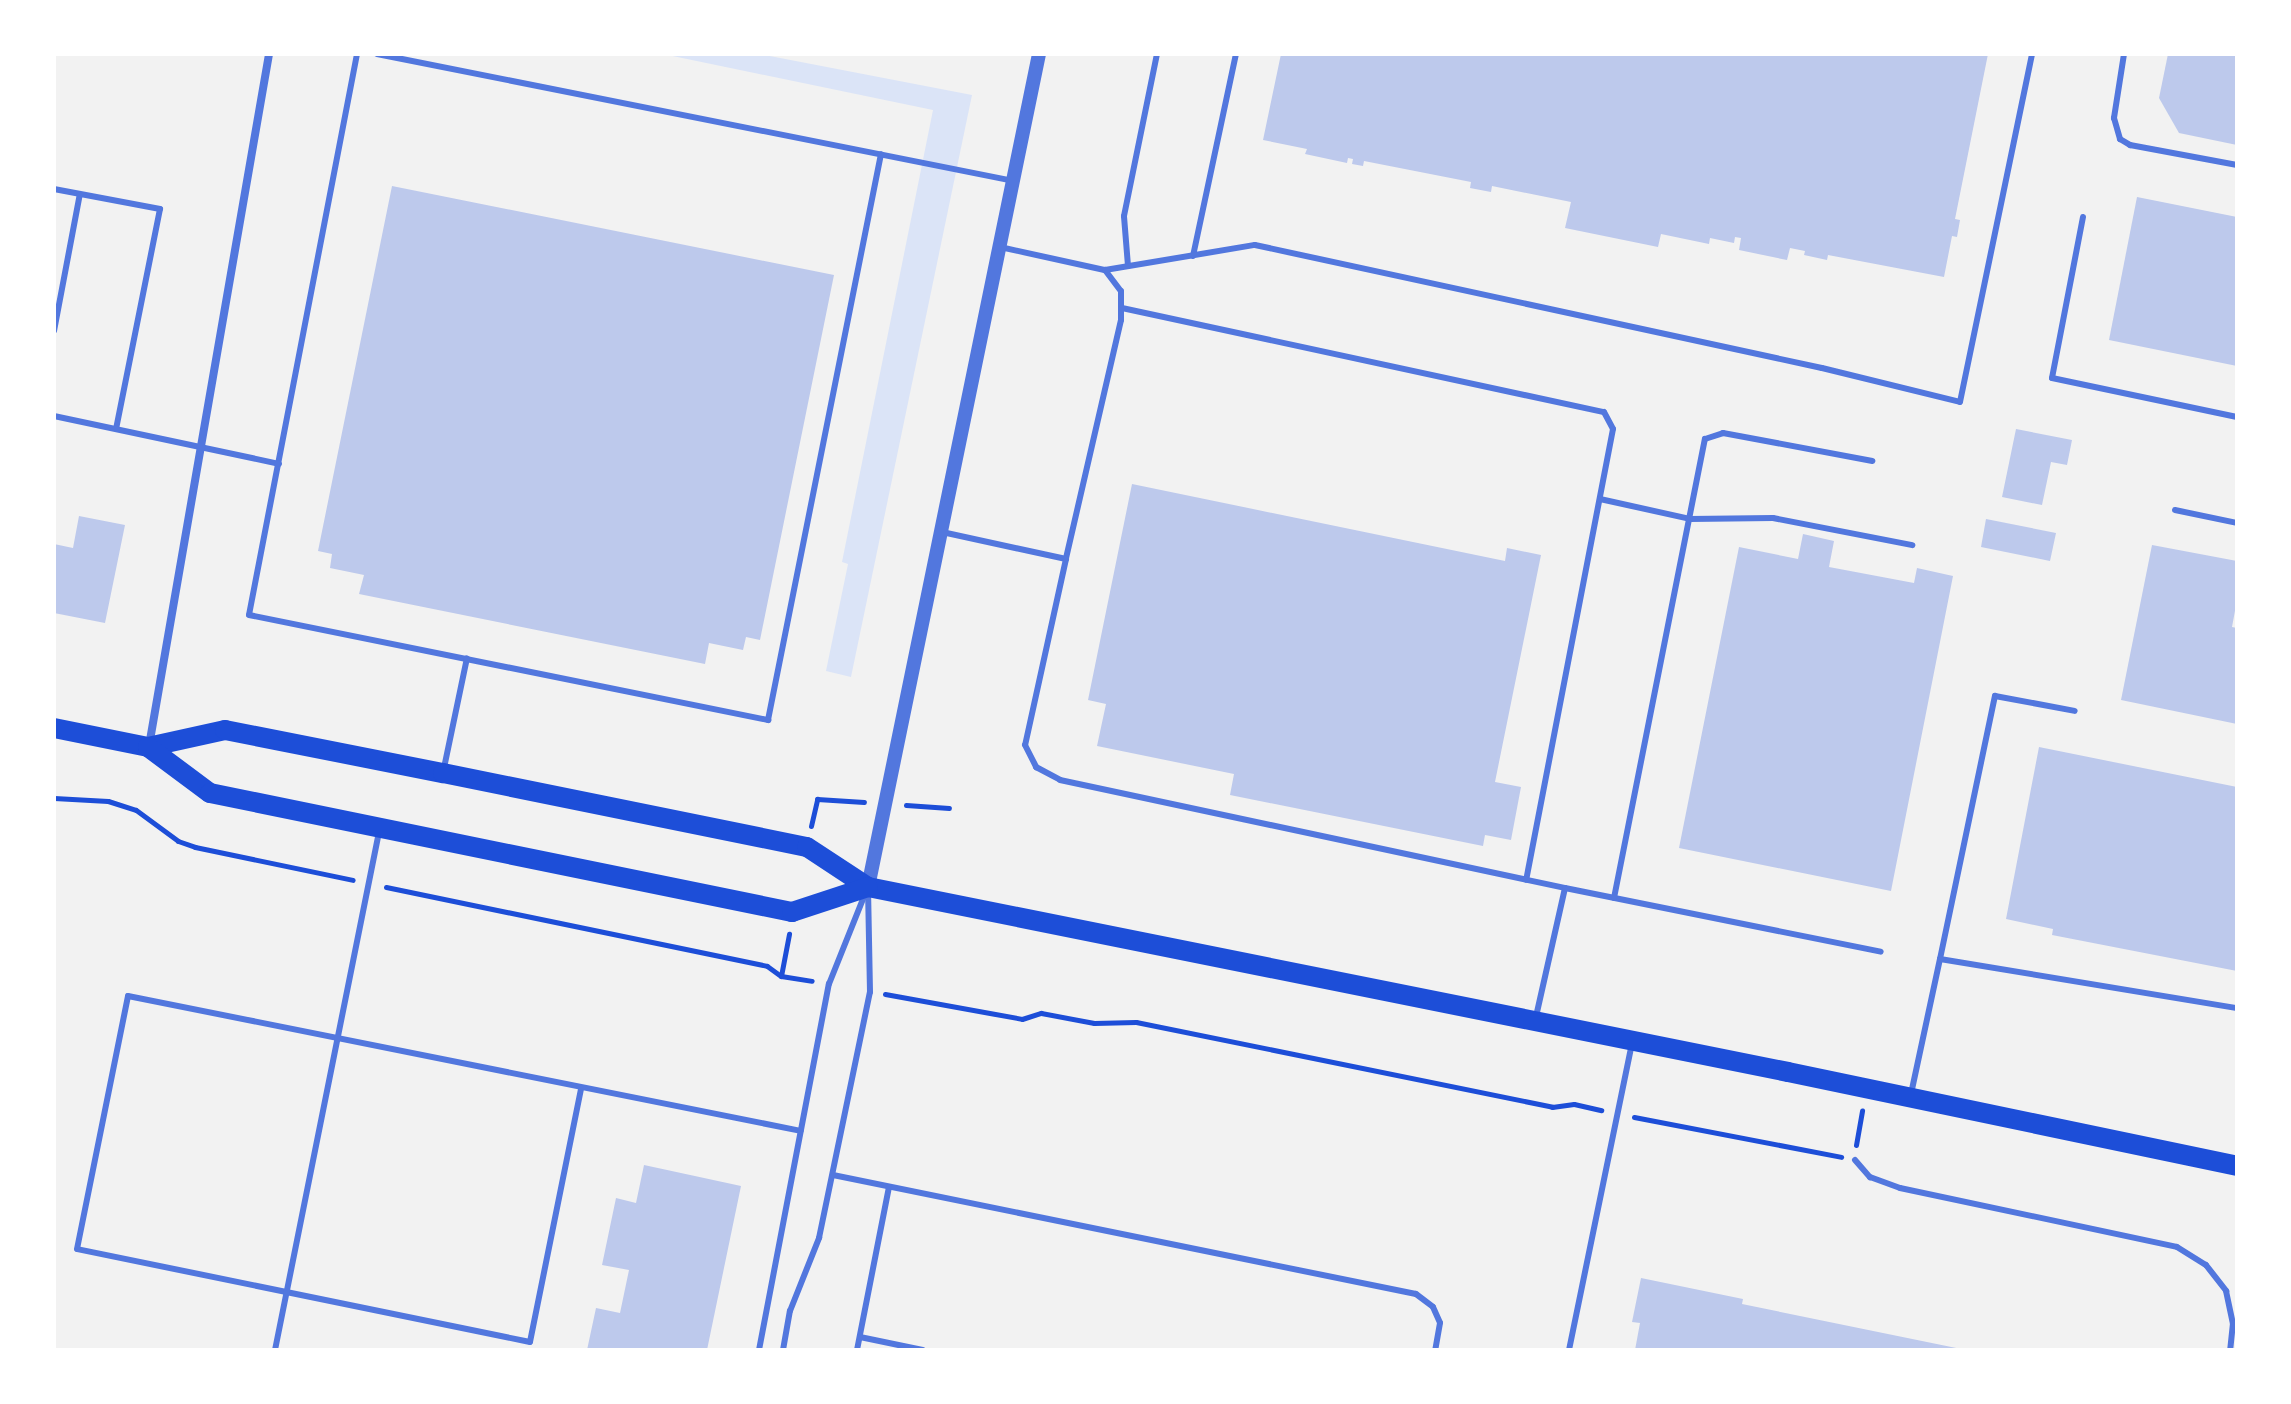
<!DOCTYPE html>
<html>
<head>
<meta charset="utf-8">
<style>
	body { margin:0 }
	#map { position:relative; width:2291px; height:1404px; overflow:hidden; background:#f2f2f2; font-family:Signika,sans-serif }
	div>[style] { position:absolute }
	.green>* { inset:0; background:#dbe4f7 }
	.building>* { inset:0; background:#bdc9ec }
	.path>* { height:5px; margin:-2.5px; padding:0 2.5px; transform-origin:2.5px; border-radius:2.5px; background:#1d4ed8 }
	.service>* { height:6px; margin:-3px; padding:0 3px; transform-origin:3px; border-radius:3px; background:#5277de }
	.minor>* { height:8px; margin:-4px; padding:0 4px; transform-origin:4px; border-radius:4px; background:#5277de }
	.tertiary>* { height:14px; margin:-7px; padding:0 7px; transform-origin:7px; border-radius:7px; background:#5277de }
	.primary>* { height:20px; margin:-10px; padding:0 10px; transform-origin:10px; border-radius:10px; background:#1d4ed8 }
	span { translate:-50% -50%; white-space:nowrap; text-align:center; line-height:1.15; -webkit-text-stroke:8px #fff; paint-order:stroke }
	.frame { position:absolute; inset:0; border:56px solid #fff; pointer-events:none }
</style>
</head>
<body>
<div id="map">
	<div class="green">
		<div style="clip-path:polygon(663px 54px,760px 54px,972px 95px,851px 677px,826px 671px,848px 564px,842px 562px,933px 110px)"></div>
	</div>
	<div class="building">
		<div style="clip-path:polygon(1281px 54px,1988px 54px,1955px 219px,1960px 220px,1957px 237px,1952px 236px,1944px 277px,1828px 255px,1827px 260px,1804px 255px,1805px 251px,1790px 248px,1787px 260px,1739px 250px,1741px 238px,1735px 237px,1734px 243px,1710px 238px,1709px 244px,1661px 234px,1658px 247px,1565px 228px,1571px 202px,1492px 186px,1491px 192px,1470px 188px,1471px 182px,1364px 161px,1363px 166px,1352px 164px,1353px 159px,1348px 158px,1347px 163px,1305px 154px,1307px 149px,1263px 140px)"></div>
		<div style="clip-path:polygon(2168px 54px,2237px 54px,2237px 145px,2179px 133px,2159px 98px)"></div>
		<div style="clip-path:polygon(392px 186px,834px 275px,760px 640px,746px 637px,743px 650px,709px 643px,705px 664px,359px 594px,364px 575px,330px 568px,332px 554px,318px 551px)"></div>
		<div style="clip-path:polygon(2137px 197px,2237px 217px,2237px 366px,2109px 340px)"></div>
		<div style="clip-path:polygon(2016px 429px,2072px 440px,2067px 465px,2051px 462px,2042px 505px,2002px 497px)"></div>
		<div style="clip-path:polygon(1132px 484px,1505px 561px,1507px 548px,1541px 555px,1495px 782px,1521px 787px,1511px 840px,1485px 835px,1483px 846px,1230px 795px,1234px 774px,1097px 746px,1106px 704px,1088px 700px)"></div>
		<div style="clip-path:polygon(79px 516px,125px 525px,105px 623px,54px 613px,54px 544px,73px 548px)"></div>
		<div style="clip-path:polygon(1986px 519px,2056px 533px,2050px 561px,1981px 547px)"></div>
		<div style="clip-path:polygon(1803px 534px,1834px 541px,1829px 567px,1914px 583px,1917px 568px,1953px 576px,1891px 891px,1679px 848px,1739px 547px,1798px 559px)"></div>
		<div style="clip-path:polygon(2152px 545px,2237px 561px,2237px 600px,2232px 627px,2237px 628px,2237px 724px,2121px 700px)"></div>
		<div style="clip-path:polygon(2039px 747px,2237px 787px,2237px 971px,2052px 935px,2053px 929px,2006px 919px)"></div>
		<div style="clip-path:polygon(644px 1165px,741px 1186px,707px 1350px,587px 1350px,596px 1308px,620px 1313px,629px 1270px,602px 1265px,616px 1198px,636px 1203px)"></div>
		<div style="clip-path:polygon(1641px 1278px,1743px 1299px,1742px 1304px,1966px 1350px,1635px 1350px,1640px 1323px,1632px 1322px)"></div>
	</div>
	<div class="path">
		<div style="left:54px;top:798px;width:54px;rotate:3.2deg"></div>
		<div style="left:108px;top:801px;width:29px;rotate:18deg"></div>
		<div style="left:136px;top:810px;width:52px;rotate:36.4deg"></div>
		<div style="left:178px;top:841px;width:18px;rotate:19deg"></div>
		<div style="left:195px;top:847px;width:161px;rotate:11.8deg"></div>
		<div style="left:906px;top:805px;width:43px;rotate:4deg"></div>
		<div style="left:811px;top:826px;width:28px;rotate:-77deg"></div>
		<div style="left:817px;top:799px;width:47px;rotate:3.7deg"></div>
		<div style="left:386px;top:887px;width:389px;rotate:11.7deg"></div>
		<div style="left:767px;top:966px;width:17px;rotate:36deg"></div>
		<div style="left:781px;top:976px;width:31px;rotate:9deg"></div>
		<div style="left:781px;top:976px;width:43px;rotate:-79.2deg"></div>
		<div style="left:885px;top:994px;width:139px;rotate:10.3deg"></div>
		<div style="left:1022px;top:1019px;width:20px;rotate:-18deg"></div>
		<div style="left:1041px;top:1013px;width:54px;rotate:10.7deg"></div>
		<div style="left:1094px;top:1023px;width:42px;rotate:-1.4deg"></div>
		<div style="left:1136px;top:1022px;width:425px;rotate:11.5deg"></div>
		<div style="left:1552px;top:1107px;width:22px;rotate:-8deg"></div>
		<div style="left:1574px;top:1104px;width:28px;rotate:13deg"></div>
		<div style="left:1634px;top:1117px;width:211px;rotate:10.9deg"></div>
		<div style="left:1856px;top:1145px;width:35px;rotate:-80deg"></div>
	</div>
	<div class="service">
		<div style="left:357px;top:54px;width:571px;rotate:100.9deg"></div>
		<div style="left:249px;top:615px;width:530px;rotate:11.44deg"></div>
		<div style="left:768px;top:720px;width:577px;rotate:-78.71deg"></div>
		<div style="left:377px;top:54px;width:650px;rotate:11.28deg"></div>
		<div style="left:2124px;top:54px;width:65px;rotate:98.9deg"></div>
		<div style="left:2114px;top:118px;width:22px;rotate:74deg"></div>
		<div style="left:2120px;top:139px;width:12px;rotate:31deg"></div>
		<div style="left:2130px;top:145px;width:109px;rotate:10.6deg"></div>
		<div style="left:54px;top:189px;width:108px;rotate:10.7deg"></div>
		<div style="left:160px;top:209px;width:224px;rotate:101.3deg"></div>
		<div style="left:2083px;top:217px;width:164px;rotate:100.9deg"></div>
		<div style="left:2052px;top:378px;width:189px;rotate:11.9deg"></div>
		<div style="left:1000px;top:247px;width:107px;rotate:12.4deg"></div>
		<div style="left:1105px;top:270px;width:26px;rotate:53deg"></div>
		<div style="left:1121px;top:291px;width:29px;rotate:90deg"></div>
		<div style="left:1121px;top:320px;width:245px;rotate:103deg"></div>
		<div style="left:1193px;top:256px;width:207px;rotate:-78deg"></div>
		<div style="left:1128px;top:266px;width:50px;rotate:-94.6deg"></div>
		<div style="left:1124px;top:216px;width:165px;rotate:-78.5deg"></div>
		<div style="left:1105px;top:270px;width:152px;rotate:-9.5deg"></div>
		<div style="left:1255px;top:245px;width:580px;rotate:12.24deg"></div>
		<div style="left:1822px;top:368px;width:142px;rotate:13.8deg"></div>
		<div style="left:1960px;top:402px;width:355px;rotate:-78.3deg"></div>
		<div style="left:1122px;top:308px;width:493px;rotate:12.2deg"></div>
		<div style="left:1604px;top:412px;width:19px;rotate:62deg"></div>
		<div style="left:1613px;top:429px;width:459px;rotate:100.9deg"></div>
		<div style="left:54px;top:331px;width:139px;rotate:-79.3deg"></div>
		<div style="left:54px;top:416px;width:230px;rotate:12deg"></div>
		<div style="left:1600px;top:499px;width:92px;rotate:12.5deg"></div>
		<div style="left:1690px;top:519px;width:83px;rotate:-0.7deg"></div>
		<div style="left:1773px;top:518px;width:142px;rotate:11deg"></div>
		<div style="left:2175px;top:510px;width:63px;rotate:11.8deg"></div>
		<div style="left:942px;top:532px;width:127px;rotate:12.3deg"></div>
		<div style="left:1066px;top:559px;width:190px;rotate:102.4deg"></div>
		<div style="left:1025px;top:745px;width:25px;rotate:63deg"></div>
		<div style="left:1036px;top:767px;width:27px;rotate:28deg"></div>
		<div style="left:1060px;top:780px;width:516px;rotate:12.07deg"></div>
		<div style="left:1565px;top:888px;width:132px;rotate:102.7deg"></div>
		<div style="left:444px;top:768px;width:112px;rotate:-78.2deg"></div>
		<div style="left:1565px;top:888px;width:322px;rotate:11.4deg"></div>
		<div style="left:1614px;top:898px;width:468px;rotate:-78.8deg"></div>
		<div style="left:1705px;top:439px;width:19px;rotate:-18deg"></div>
		<div style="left:1723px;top:433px;width:152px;rotate:10.6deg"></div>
		<div style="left:1940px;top:959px;width:269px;rotate:-78.2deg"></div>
		<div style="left:1995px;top:696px;width:81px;rotate:10.6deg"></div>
		<div style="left:581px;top:1089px;width:258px;rotate:101.4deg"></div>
		<div style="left:530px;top:1342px;width:462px;rotate:-168.4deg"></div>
		<div style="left:77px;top:1249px;width:258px;rotate:-78.6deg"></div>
		<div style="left:128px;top:996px;width:686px;rotate:11.34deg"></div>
		<div style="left:1911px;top:1094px;width:138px;rotate:-77.9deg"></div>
		<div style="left:1940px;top:959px;width:301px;rotate:9.4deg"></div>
		<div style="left:1855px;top:1160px;width:23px;rotate:49deg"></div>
		<div style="left:1870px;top:1177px;width:32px;rotate:20deg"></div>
		<div style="left:1900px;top:1188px;width:283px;rotate:12deg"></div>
		<div style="left:2177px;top:1247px;width:34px;rotate:32deg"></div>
		<div style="left:2206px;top:1265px;width:33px;rotate:52deg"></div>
		<div style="left:2226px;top:1291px;width:33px;rotate:78deg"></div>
		<div style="left:2233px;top:1323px;width:27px;rotate:96deg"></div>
		<div style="left:833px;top:1175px;width:595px;rotate:11.54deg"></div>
		<div style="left:1416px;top:1294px;width:21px;rotate:37deg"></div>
		<div style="left:1433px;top:1307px;width:17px;rotate:66deg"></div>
		<div style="left:1440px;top:1323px;width:27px;rotate:100deg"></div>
		<div style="left:860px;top:1337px;width:64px;rotate:11.7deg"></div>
		<div style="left:275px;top:1350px;width:528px;rotate:-78.65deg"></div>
		<div style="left:759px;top:1350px;width:373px;rotate:-79.2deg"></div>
		<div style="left:829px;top:984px;width:97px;rotate:-68.2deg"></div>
		<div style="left:783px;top:1350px;width:40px;rotate:-80deg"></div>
		<div style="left:790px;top:1311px;width:79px;rotate:-68.3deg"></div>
		<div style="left:819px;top:1238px;width:251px;rotate:-78.3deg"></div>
		<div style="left:870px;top:992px;width:101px;rotate:-91.1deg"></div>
		<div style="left:857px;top:1350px;width:166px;rotate:-78.9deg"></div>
		<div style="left:1569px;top:1350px;width:312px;rotate:-78.4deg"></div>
	</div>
	<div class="minor">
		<div style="left:149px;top:746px;width:702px;rotate:-80.16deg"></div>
	</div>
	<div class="tertiary">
		<div style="left:868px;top:887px;width:850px;rotate:-78.4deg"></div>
	</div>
	<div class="primary">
		<div style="left:54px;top:728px;width:96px;rotate:11.4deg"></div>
		<div style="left:148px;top:747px;width:79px;rotate:-12.4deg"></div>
		<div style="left:225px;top:730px;width:222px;rotate:11.2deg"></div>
		<div style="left:443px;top:773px;width:371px;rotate:11.5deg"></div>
		<div style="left:807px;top:847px;width:73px;rotate:33.3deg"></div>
		<div style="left:868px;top:887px;width:938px;rotate:11.37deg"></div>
		<div style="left:1788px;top:1072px;width:459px;rotate:11.8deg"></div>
		<div style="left:148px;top:747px;width:77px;rotate:36.6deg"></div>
		<div style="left:210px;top:793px;width:594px;rotate:11.56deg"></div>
		<div style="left:792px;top:912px;width:80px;rotate:-18.2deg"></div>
	</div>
	<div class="frame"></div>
</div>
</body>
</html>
